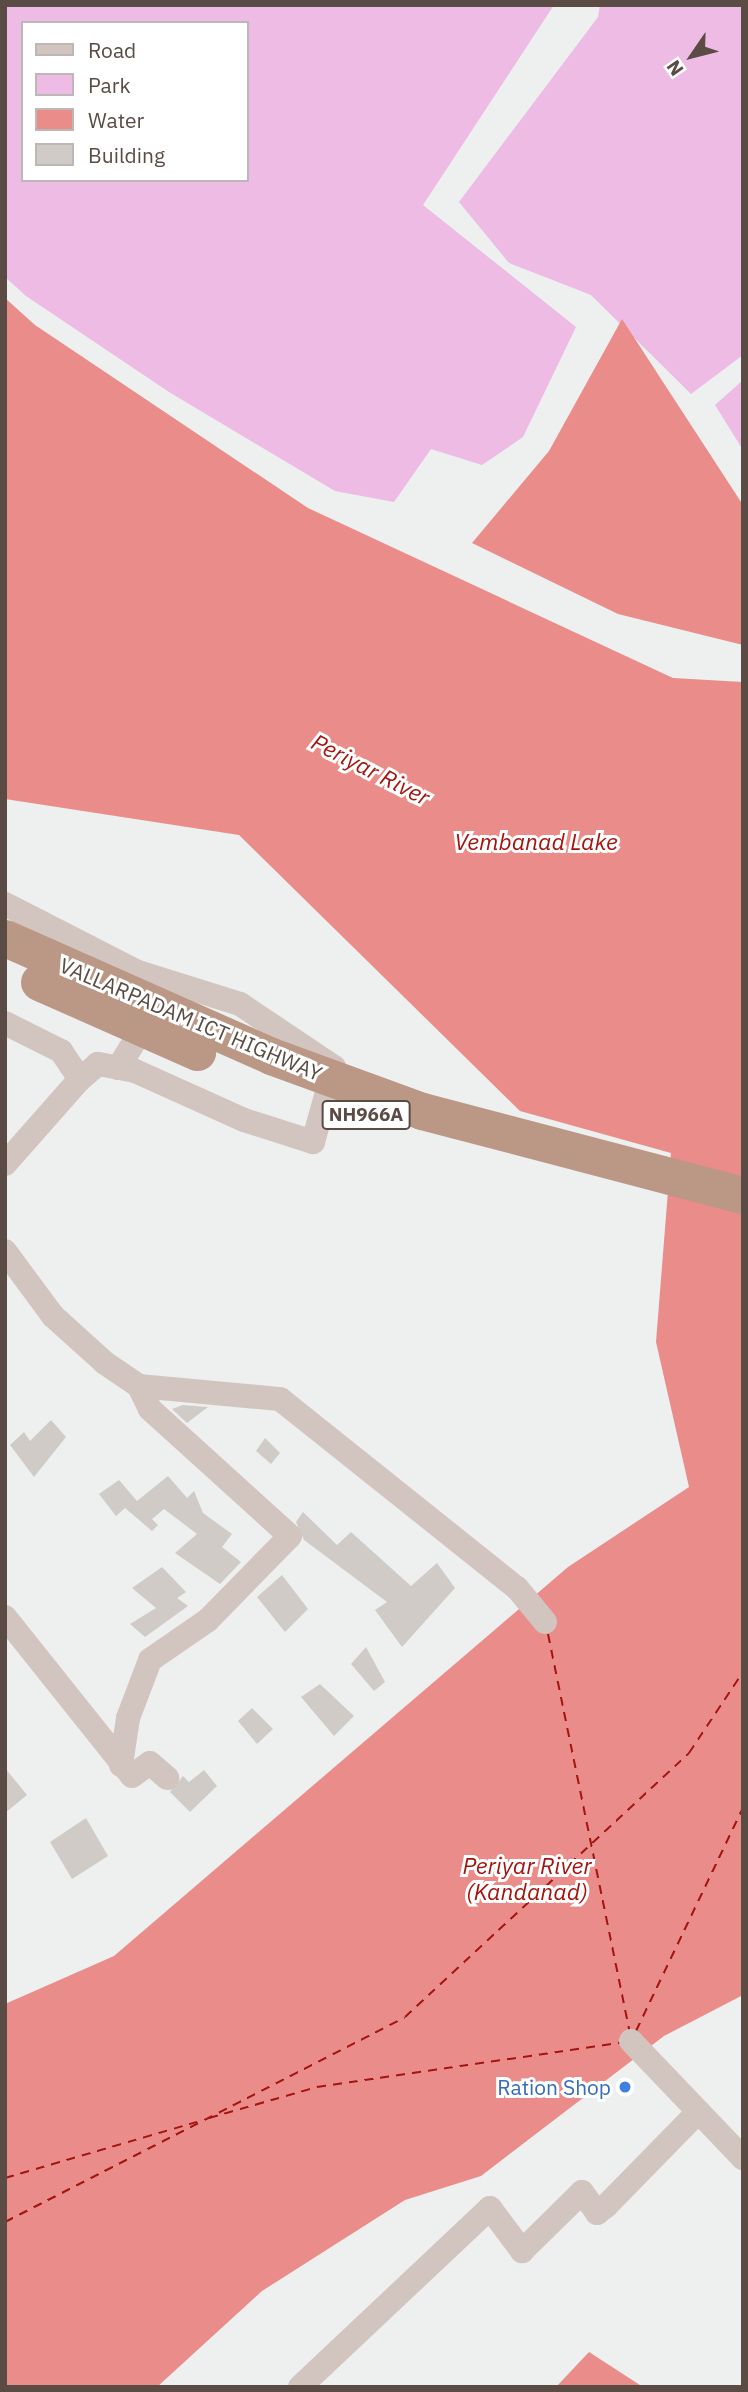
<!DOCTYPE html>
<html>
<head>
<meta charset="utf-8">
<style>
	body { margin:0 }
	#map { position:relative; width:748px; height:2392px; overflow:hidden; background:#edf0ef; font-family:"IBM Plex Sans",sans-serif }
	div>[style] { position:absolute }
	.green>* { inset:0; background:#edbbe3 }
	.water>* { inset:0; background:#ea8c89 }
	.ferry>* { height:2px; margin-top:-1px; transform-origin:0; background:repeating-linear-gradient(90deg,#a4140f 0 9px,transparent 0 16px) }
	.building>* { inset:0; background:#d0cbc7 }
	.minor>* { height:24px; margin:-12px; padding:0 12px; transform-origin:12px; border-radius:12px; background:#d2c5c0 }
	.highway>* { height:37px; margin:-18.5px; padding:0 18.5px; transform-origin:18.5px; border-radius:18.5px; background:#bb9785 }
	.dots>* { width:19px; height:19px; translate:-50% -50%; box-sizing:border-box; border:4px solid #fff; border-radius:50% }
	span { translate:-50% -50%; white-space:nowrap; text-align:center; line-height:1.15; -webkit-text-stroke:6px #fff; paint-order:stroke }
	.shield-label span { padding:2px 5px; background:#fff; border:2px solid; border-radius:5px; -webkit-text-stroke-width:0 }
	.shield-label { font-size:19px; color:#5a4b45; font-weight:700 }
	.street-label { font-size:21px; color:#5a4b45 }
	.shop-label { font-size:21px; color:#366cbe }
	.right { translate:-100% -50%; text-align:right }
	.water-label { font-size:23px; color:#a4140f; font-style:italic }
	.frame { position:absolute; inset:0; border:7px solid #5a4b45; pointer-events:none }
	.legend { position:absolute; left:21px; top:21px; width:228px; height:161px; box-sizing:border-box; background:#fff; border:2px solid #bdb7b5; margin:0; padding:9px 12px; list-style:none; font-size:21px; color:#5a4b45 }
	.legend li { display:flex; align-items:center; gap:14px; height:35px }
	.legend b { width:35px; border:2px solid #bdb7b5 }
	.north { position:absolute; left:657px; top:21px; width:70px; height:70px; -webkit-text-stroke:5px #fff; paint-order:stroke; rotate:235deg; font-size:19px; font-weight:700; line-height:28px; text-align:center; color:#5a4b45 }
	.north::after { content:''; display:block; margin:auto; width:24px; height:32px; background:#5a4b45; clip-path:polygon(50% 0,100% 100%,50% 72%,0 100%) }
</style>
</head>
<body>
<div id="map">
	<div class="green">
		<div style="clip-path:polygon(evenodd,5px 5px,554px 5px,423px 205px,576px 327px,523px 437px,482px 465px,431px 449px,394px 502px,335px 491px,169px 392px,26px 296px,5px 277px,5px 5px,23px 23px,247px 23px,247px 180px,23px 180px,23px 23px)"></div>
		<div style="clip-path:polygon(600px 5px,743px 5px,743px 355px,691px 394px,591px 295px,509px 263px,459px 202px,598px 17px)"></div>
		<div style="clip-path:polygon(743px 380px,743px 450px,715px 405px)"></div>
	</div>
	<div class="water">
		<div style="clip-path:polygon(5px 298px,35px 325px,308px 508px,673px 678px,743px 682px,743px 1995px,664px 2036px,481px 2176px,405px 2200px,262px 2291px,157px 2387px,5px 2387px,5px 2004px,114px 1956px,568px 1567px,689px 1487px,656px 1342px,671px 1153px,520px 1111px,239px 835px,5px 799px)"></div>
		<div style="clip-path:polygon(622px 319px,743px 505px,743px 645px,618px 614px,472px 543px,549px 451px)"></div>
		<div style="clip-path:polygon(589px 2352px,643px 2387px,556px 2387px)"></div>
	</div>
	<div class="ferry">
		<div style="left:548px;top:1634px;width:404px;rotate:78.4deg"></div>
		<div style="left:636px;top:2031px;width:247px;rotate:-64.4deg"></div>
		<div style="left:209px;top:2118px;width:112px;rotate:-16deg"></div>
		<div style="left:317px;top:2087px;width:306px;rotate:-8.3deg"></div>
		<div style="left:5px;top:2178px;width:200px;rotate:-16.3deg"></div>
		<div style="left:5px;top:2222px;width:449px;rotate:-27.1deg"></div>
		<div style="left:405px;top:2017px;width:388px;rotate:-42.9deg"></div>
		<div style="left:689px;top:1753px;width:97px;rotate:-56.3deg"></div>
	</div>
	<div class="building">
		<div style="clip-path:polygon(183px 1405px,208px 1407px,187px 1423px,172px 1409px)"></div>
		<div style="clip-path:polygon(51px 1420px,66px 1437px,34px 1477px,10px 1445px,24px 1432px,30px 1441px)"></div>
		<div style="clip-path:polygon(265px 1438px,280px 1453px,271px 1464px,256px 1451px)"></div>
		<div style="clip-path:polygon(168px 1476px,187px 1498px,194px 1491px,203px 1513px,232px 1534px,222px 1547px,241px 1562px,220px 1584px,175px 1553px,197px 1534px,164px 1509px,152px 1519px,158px 1525px,152px 1531px,125px 1508px,116px 1516px,99px 1494px,119px 1480px,137px 1501px)"></div>
		<div style="clip-path:polygon(303px 1512px,337px 1545px,351px 1532px,411px 1586px,437px 1563px,455px 1588px,402px 1647px,375px 1610px,387px 1602px,304px 1540px,296px 1522px)"></div>
		<div style="clip-path:polygon(162px 1567px,186px 1592px,177px 1598px,188px 1606px,145px 1637px,130px 1624px,156px 1608px,132px 1588px)"></div>
		<div style="clip-path:polygon(282px 1575px,308px 1609px,285px 1632px,257px 1597px)"></div>
		<div style="clip-path:polygon(366px 1647px,385px 1682px,374px 1691px,351px 1664px)"></div>
		<div style="clip-path:polygon(320px 1684px,354px 1716px,334px 1736px,301px 1697px)"></div>
		<div style="clip-path:polygon(252px 1708px,273px 1729px,257px 1744px,238px 1721px)"></div>
		<div style="clip-path:polygon(5px 1768px,27px 1795px,5px 1813px)"></div>
		<div style="clip-path:polygon(204px 1770px,217px 1786px,190px 1812px,170px 1792px,183px 1776px,189px 1782px)"></div>
		<div style="clip-path:polygon(86px 1818px,108px 1856px,72px 1879px,50px 1842px)"></div>
	</div>
	<div class="minor">
		<div style="left:5px;top:904px;width:149px;rotate:27.1deg"></div>
		<div style="left:138px;top:972px;width:107px;rotate:17.4deg"></div>
		<div style="left:240px;top:1004px;width:113px;rotate:33.8deg"></div>
		<div style="left:334px;top:1067px;width:78px;rotate:105.6deg"></div>
		<div style="left:313px;top:1142px;width:72px;rotate:-162.3deg"></div>
		<div style="left:244px;top:1120px;width:120px;rotate:-155.8deg"></div>
		<div style="left:135px;top:1071px;width:38px;rotate:-169deg"></div>
		<div style="left:98px;top:1064px;width:23px;rotate:140deg"></div>
		<div style="left:5px;top:1023px;width:63px;rotate:26.6deg"></div>
		<div style="left:61px;top:1051px;width:34px;rotate:56deg"></div>
		<div style="left:80px;top:1079px;width:113px;rotate:131.4deg"></div>
		<div style="left:118px;top:1068px;width:62px;rotate:-58.1deg"></div>
		<div style="left:5px;top:1251px;width:81px;rotate:53.6deg"></div>
		<div style="left:53px;top:1316px;width:70px;rotate:42.1deg"></div>
		<div style="left:105px;top:1363px;width:41px;rotate:34.1deg"></div>
		<div style="left:139px;top:1386px;width:142px;rotate:5.3deg"></div>
		<div style="left:280px;top:1399px;width:303px;rotate:38.6deg"></div>
		<div style="left:517px;top:1588px;width:44px;rotate:50.5deg"></div>
		<div style="left:5px;top:1617px;width:203px;rotate:51.4deg"></div>
		<div style="left:132px;top:1776px;width:22px;rotate:-36deg"></div>
		<div style="left:150px;top:1763px;width:23px;rotate:41deg"></div>
		<div style="left:121px;top:1765px;width:48px;rotate:-81.5deg"></div>
		<div style="left:128px;top:1718px;width:62px;rotate:-69.2deg"></div>
		<div style="left:150px;top:1660px;width:70px;rotate:-34.6deg"></div>
		<div style="left:208px;top:1620px;width:117px;rotate:-45.7deg"></div>
		<div style="left:290px;top:1536px;width:189px;rotate:-137.8deg"></div>
		<div style="left:150px;top:1409px;width:25px;rotate:-116deg"></div>
		<div style="left:631px;top:2041px;width:162px;rotate:46.3deg"></div>
		<div style="left:300px;top:2387px;width:261px;rotate:-43.3deg"></div>
		<div style="left:490px;top:2208px;width:54px;rotate:53.3deg"></div>
		<div style="left:522px;top:2251px;width:84px;rotate:-44.5deg"></div>
		<div style="left:582px;top:2192px;width:26px;rotate:54deg"></div>
		<div style="left:597px;top:2213px;width:11px;rotate:-38deg"></div>
		<div style="left:606px;top:2206px;width:132px;rotate:-45.6deg"></div>
	</div>
	<div class="highway">
		<div style="left:5px;top:938px;width:291px;rotate:23.9deg"></div>
		<div style="left:271px;top:1056px;width:161px;rotate:20deg"></div>
		<div style="left:422px;top:1111px;width:332px;rotate:14.7deg"></div>
		<div style="left:39px;top:982px;width:173px;rotate:23.9deg"></div>
	</div>
	<div class="dots">
		<div style="left:625px;top:2087px;background:#3f7fe0"></div>
	</div>
	<div class="shield-label">
		<span style="left:366px;top:1115px">NH966A</span>
	</div>
	<div class="street-label">
		<span style="left:191px;top:1019px;rotate:23deg">VALLARPADAM ICT HIGHWAY</span>
	</div>
	<div class="shop-label">
		<span class="right" style="left:611px;top:2087px">Ration Shop</span>
	</div>
	<div class="water-label">
		<span style="left:371px;top:769px;rotate:27deg">Periyar River</span>
		<span style="left:536px;top:841px">Vembanad Lake</span>
		<span style="left:527px;top:1878px">Periyar River<br>(Kandanad)</span>
	</div>
	<div class="frame"></div>
	<ul class="legend">
	<li><b style="height:9px;background:#d2c5c0"></b>Road</li>
	<li><b style="height:19px;background:#edbbe3"></b>Park</li>
	<li><b style="height:19px;background:#ea8c89"></b>Water</li>
	<li><b style="height:19px;background:#d0cbc7"></b>Building</li>
	</ul>
	<div class="north">N</div>
</div>
</body>
</html>
